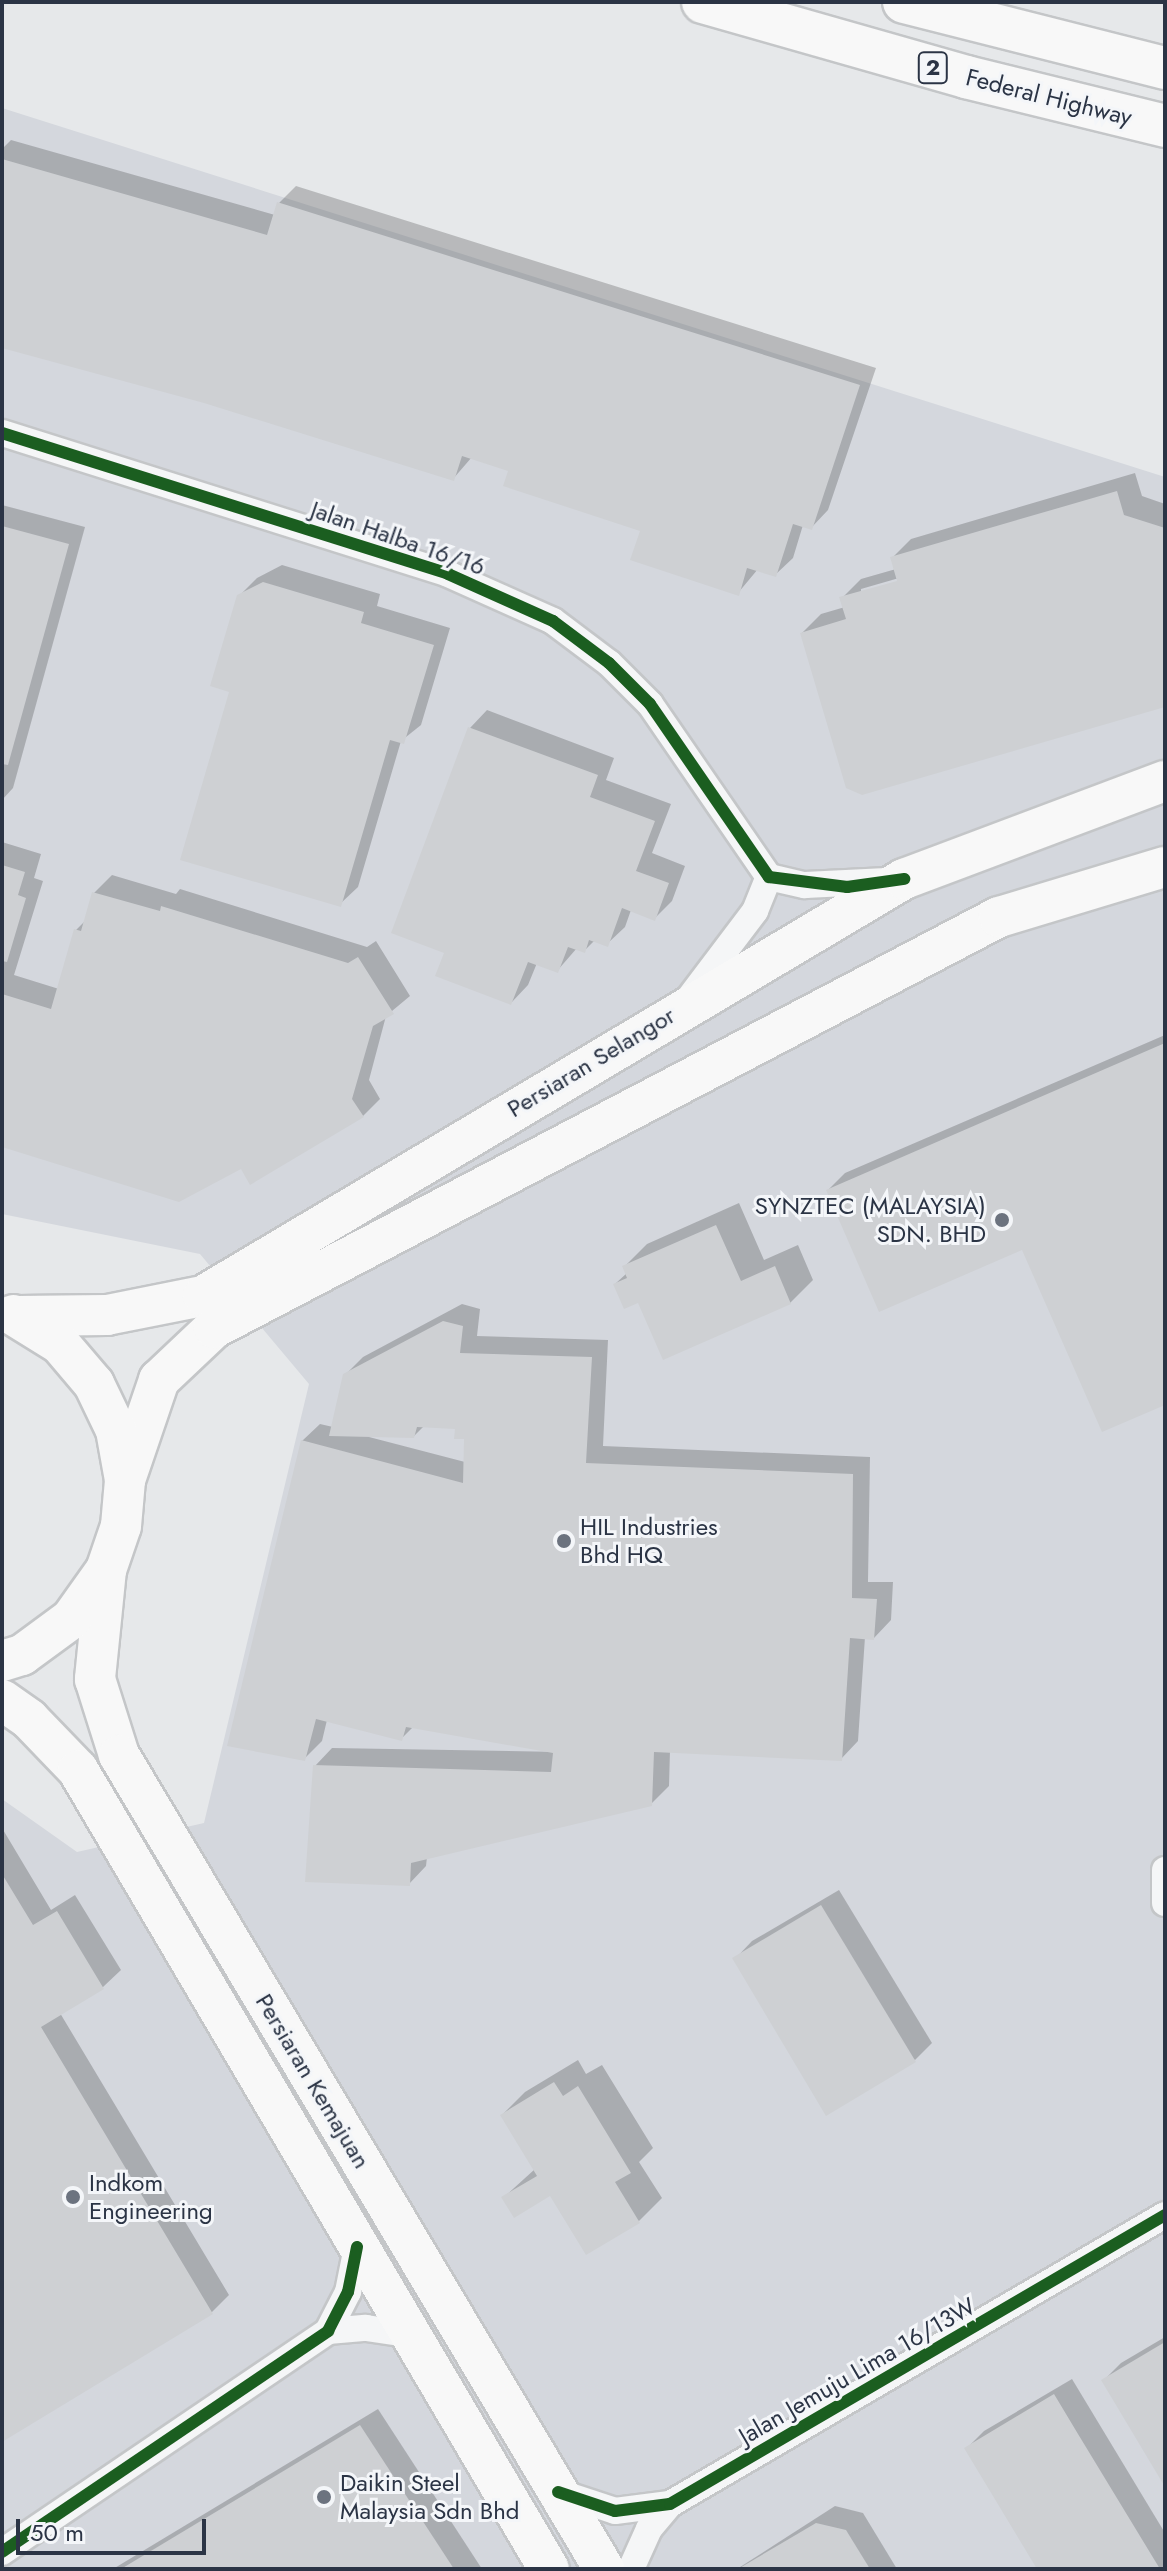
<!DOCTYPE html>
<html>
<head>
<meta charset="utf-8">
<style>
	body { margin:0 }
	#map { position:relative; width:1167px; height:2571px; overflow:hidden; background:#e6e8ea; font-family:Jost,sans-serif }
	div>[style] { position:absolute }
	.built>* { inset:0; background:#d4d7dd }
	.shadow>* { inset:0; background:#0003 }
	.building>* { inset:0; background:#ced0d3 }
	.roads { filter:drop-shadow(2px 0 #c4c6c8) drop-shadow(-2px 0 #c4c6c8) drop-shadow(0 2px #c4c6c8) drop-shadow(0 -2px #c4c6c8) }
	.minor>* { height:26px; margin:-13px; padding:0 13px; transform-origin:13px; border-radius:13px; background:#f5f6f7 }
	.primary>* { height:40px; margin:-20px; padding:0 20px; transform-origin:20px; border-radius:20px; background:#f8f8f8 }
	.trunk>* { height:42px; margin:-21px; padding:0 21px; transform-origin:21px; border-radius:21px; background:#f8f8f8 }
	.cycleway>* { height:12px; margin:-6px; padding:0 6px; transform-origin:6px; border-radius:6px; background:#1b5e20 }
	.dots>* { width:22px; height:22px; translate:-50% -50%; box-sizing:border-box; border:4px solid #f4f6f9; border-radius:50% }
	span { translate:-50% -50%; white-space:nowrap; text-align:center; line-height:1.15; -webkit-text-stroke:6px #f4f6f9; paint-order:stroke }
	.shield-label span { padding:2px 6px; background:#f4f6f9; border:2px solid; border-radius:6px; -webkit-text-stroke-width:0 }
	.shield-label { font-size:22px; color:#2b3445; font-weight:700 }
	.street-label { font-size:24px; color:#2b3445 }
	.poi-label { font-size:24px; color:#2b3445 }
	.right { translate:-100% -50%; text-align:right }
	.left { translate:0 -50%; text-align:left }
	.frame { position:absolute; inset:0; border:4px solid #2b3445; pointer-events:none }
	.scale { position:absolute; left:16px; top:2519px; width:190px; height:36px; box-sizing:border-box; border:4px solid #2b3445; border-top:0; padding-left:10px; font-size:24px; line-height:28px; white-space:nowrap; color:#2b3445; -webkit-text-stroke:6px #f4f6f9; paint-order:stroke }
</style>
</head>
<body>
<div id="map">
	<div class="built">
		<div style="clip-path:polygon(2px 108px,1165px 477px,1165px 2569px,2px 2569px,2px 1799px,77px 1852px,204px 1823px,309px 1384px,200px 1254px,2px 1214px)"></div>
	</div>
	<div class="shadow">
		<div style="clip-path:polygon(11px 140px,275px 215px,279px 203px,296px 186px,876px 368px,828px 510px,811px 528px,803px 525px,793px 558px,775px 575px,758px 569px,738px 593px,642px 530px,510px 470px,472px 457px,453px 479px,204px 401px,2px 345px,2px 149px)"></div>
		<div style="clip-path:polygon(evenodd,1135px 473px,1142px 496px,1165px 504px,1165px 704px,802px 633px,821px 614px,845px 607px,842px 598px,861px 579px,896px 569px,892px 558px,911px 539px,1135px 473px,906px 576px,907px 580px,861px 593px,861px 589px,906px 576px)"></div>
		<div style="clip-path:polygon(2px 505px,85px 527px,13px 788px,2px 800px)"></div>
		<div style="clip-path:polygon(282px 565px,380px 594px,377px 606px,450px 628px,421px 725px,401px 741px,358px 887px,340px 904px,232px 691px,239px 596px,257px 578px)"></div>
		<div style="clip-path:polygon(487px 710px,614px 758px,606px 780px,671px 804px,652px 853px,685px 866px,672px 901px,655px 918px,631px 910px,625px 927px,607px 944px,595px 940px,584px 951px,577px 948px,557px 971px,537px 963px,528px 985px,511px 1003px,446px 951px,470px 728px)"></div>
		<div style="clip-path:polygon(2px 842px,41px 854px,34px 878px,43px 881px,14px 975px,59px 989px,76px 930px,87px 919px,94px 893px,112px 875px,176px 894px,180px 889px,367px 947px,376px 941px,410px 996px,386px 1016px,369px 1080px,380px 1099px,363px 1116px,241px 1166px,2px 1137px)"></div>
		<div style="clip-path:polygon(1165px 1035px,1165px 1403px,1023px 1247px,828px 1190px,845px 1173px)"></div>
		<div style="clip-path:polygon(739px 1203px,764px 1260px,798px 1245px,813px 1280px,790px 1303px,639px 1300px,615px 1284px,627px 1273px,624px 1267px,647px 1244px)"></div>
		<div style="clip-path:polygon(evenodd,462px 1304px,480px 1309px,477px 1336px,608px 1340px,603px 1446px,870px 1457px,868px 1582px,893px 1582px,891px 1620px,874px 1638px,865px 1637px,858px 1741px,841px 1759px,670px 1751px,669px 1786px,651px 1804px,427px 1857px,426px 1866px,409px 1884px,315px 1766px,332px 1748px,561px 1752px,414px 1726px,401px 1739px,327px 1720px,322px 1741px,304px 1759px,302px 1441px,320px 1424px,333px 1427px,345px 1375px,363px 1357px,462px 1304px,424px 1426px,458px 1427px,466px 1437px,465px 1462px,369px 1437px,414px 1436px,424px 1426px)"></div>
		<div style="clip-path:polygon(2px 1828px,51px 1910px,75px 1895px,121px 1970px,103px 1987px,60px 2013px,229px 2295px,212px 2312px,2px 2440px)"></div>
		<div style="clip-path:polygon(839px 1890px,932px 2043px,915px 2060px,735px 1959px,752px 1941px)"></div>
		<div style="clip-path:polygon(578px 2060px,586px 2074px,602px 2065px,653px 2148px,639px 2162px,662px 2198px,639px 2221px,550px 2194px,503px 2198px,535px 2169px,502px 2115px,525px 2092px)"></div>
		<div style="clip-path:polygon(1165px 2337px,1165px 2483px,1104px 2380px,1121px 2363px)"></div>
		<div style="clip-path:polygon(1072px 2379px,1165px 2533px,1165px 2569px,1039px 2569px,967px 2448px,984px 2431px)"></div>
		<div style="clip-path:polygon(378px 2409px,482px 2569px,113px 2569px)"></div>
		<div style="clip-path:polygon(835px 2506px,863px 2513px,897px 2569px,737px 2569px)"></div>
	</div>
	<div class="building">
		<div style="clip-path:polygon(2px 159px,267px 235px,277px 202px,860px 385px,812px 530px,793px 524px,776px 577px,747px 568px,739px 596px,630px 560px,640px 531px,503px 486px,508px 471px,462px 456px,454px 481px,204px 403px,2px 348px)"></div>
		<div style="clip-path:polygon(1117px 491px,1124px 515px,1165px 528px,1165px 707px,862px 795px,846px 788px,800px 633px,846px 619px,839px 597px,897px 581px,890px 557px)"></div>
		<div style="clip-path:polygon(2px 526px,69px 544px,8px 765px,2px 764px)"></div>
		<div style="clip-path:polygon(263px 582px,364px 612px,361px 623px,434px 645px,404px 744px,390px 740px,341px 907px,180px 860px,229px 692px,210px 686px,237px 595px)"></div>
		<div style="clip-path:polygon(468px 727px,598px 775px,590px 797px,655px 821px,636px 871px,669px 883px,655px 921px,622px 908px,608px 947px,589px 940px,585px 953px,568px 947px,558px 973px,528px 962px,511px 1005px,435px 976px,444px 953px,391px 933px)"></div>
		<div style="clip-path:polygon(2px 865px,25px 872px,18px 895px,26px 898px,7px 962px,2px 961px)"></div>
		<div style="clip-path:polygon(92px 892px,160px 911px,161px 906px,348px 963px,358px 957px,394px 1014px,373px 1026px,352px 1099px,364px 1117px,250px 1185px,241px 1169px,179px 1202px,2px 1147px,2px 994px,51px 1009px,74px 929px,81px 931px)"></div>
		<div style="clip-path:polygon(1165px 1043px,1165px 1405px,1102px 1432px,1022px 1250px,879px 1312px,826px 1190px)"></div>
		<div style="clip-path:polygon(716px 1225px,741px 1281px,775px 1266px,791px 1304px,663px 1360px,638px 1303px,624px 1309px,613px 1284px,627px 1278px,622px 1266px)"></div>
		<div style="clip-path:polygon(443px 1321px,463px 1326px,460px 1353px,592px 1357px,586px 1463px,853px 1474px,852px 1598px,877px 1599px,874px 1640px,850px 1638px,842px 1761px,654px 1752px,652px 1806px,411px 1863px,410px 1886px,305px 1882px,313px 1765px,551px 1772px,553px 1753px,406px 1727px,402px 1741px,316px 1719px,305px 1761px,227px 1746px,301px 1440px,463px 1483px,464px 1439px,454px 1439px,455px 1429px,417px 1427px,414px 1438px,329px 1436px,343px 1374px)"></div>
		<div style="clip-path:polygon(2px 1874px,33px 1925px,57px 1911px,104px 1989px,41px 2027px,213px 2314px,2px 2442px)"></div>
		<div style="clip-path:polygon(821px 1905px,916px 2062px,826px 2116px,732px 1958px)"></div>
		<div style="clip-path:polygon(554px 2082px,563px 2096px,578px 2086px,631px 2173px,615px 2182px,640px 2223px,586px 2255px,550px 2196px,514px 2218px,501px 2197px,537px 2176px,500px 2115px)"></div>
		<div style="clip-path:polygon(1165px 2342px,1165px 2487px,1101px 2380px)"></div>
		<div style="clip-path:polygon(1054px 2394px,1078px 2434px,1160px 2569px,1037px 2569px,964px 2448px)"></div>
		<div style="clip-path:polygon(360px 2425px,454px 2569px,121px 2569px)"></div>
		<div style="clip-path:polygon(816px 2523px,846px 2530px,870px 2569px,738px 2569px)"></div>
	</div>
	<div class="roads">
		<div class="minor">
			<div style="left:2px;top:433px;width:468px;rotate:17.5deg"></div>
			<div style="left:448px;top:574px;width:115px;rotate:24.1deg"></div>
			<div style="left:553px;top:621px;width:70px;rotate:36.9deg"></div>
			<div style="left:609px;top:663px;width:58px;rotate:45deg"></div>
			<div style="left:650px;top:704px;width:210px;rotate:55.5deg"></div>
			<div style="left:769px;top:877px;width:37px;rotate:13deg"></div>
			<div style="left:805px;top:885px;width:82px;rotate:-2.8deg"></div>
			<div style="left:690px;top:997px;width:108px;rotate:-52.9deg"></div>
			<div style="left:755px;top:911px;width:37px;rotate:-68deg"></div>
			<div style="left:1165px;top:1870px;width:33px;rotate:90deg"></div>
			<div style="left:328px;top:2331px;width:38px;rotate:-5deg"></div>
			<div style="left:366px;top:2328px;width:41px;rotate:8.3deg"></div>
			<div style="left:558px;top:2492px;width:60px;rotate:18.4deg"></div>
			<div style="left:615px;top:2511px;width:55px;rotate:-7.3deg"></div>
			<div style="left:670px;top:2504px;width:573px;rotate:-30.28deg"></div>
			<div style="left:2px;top:2552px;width:394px;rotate:-34.1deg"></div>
			<div style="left:328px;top:2331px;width:44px;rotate:-62.9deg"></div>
			<div style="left:348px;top:2292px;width:46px;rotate:-78.7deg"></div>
			<div style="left:631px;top:2569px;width:44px;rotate:-65.8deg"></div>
			<div style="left:649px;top:2529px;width:33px;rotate:-50deg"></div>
		</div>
		<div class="primary">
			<div style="left:18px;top:1316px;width:89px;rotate:-0.6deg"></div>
			<div style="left:107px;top:1315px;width:98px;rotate:-11.2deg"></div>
			<div style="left:203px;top:1296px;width:816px;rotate:-30.75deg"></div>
			<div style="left:904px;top:879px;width:279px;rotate:-20.6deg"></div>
			<div style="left:125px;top:1480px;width:106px;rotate:-71.2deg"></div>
			<div style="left:159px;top:1380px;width:76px;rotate:-43.4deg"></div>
			<div style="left:214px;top:1328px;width:886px;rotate:-27.64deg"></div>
			<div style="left:999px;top:917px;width:173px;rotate:-16.8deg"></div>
			<div style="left:106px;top:1570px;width:110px;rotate:95.8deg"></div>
			<div style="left:95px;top:1679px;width:80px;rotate:72.5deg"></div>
			<div style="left:119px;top:1755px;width:948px;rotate:59.21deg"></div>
			<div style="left:2px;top:1661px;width:21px;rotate:-17deg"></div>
			<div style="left:22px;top:1655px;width:61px;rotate:-36.3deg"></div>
			<div style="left:71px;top:1619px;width:60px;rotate:-54.5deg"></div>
			<div style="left:106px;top:1570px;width:46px;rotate:-71.2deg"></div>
			<div style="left:121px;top:1526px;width:46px;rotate:-85deg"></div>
			<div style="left:125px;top:1480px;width:51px;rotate:-100.2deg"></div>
			<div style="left:116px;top:1430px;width:51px;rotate:-115.6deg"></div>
			<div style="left:94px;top:1384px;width:52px;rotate:-130.4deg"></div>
			<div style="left:60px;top:1344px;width:55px;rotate:-148.3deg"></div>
			<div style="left:2px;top:1700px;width:33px;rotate:35deg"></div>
			<div style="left:29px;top:1719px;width:71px;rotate:46.1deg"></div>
			<div style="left:78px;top:1770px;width:927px;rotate:59.48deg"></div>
		</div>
		<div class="trunk">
			<div style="left:703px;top:2px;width:273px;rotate:15.9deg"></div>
			<div style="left:966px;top:77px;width:205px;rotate:13.8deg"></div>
			<div style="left:904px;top:2px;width:269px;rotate:14.2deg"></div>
		</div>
	</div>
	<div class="cycleway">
		<div style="left:2px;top:433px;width:468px;rotate:17.5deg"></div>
		<div style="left:448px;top:574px;width:115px;rotate:24.1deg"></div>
		<div style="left:553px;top:621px;width:70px;rotate:36.9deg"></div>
		<div style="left:609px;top:663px;width:58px;rotate:45deg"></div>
		<div style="left:650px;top:704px;width:210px;rotate:55.5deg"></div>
		<div style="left:769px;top:877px;width:79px;rotate:7.3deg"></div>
		<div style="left:847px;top:887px;width:58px;rotate:-8deg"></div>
		<div style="left:558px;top:2492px;width:60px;rotate:18.4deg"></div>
		<div style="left:615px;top:2511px;width:55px;rotate:-7.3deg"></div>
		<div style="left:670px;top:2504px;width:573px;rotate:-30.28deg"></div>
		<div style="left:2px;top:2552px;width:394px;rotate:-34.1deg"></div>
		<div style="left:328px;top:2331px;width:44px;rotate:-62.9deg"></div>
		<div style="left:348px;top:2292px;width:46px;rotate:-78.7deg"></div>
	</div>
	<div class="dots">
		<div style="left:1002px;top:1220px;background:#6c737f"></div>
		<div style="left:564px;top:1541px;background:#6c737f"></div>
		<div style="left:73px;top:2197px;background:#6c737f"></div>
		<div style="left:324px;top:2497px;background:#6c737f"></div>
	</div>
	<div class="shield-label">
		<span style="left:933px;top:68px">2</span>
	</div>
	<div class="street-label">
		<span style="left:1049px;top:97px;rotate:14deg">Federal Highway</span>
		<span style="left:398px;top:538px;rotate:19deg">Jalan Halba 16/16</span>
		<span style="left:591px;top:1062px;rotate:-31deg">Persiaran Selangor</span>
		<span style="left:313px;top:2081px;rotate:59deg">Persiaran Kemajuan</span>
		<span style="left:857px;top:2371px;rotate:-30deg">Jalan Jemuju Lima 16/13W</span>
	</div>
	<div class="poi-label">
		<span class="right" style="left:986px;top:1220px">SYNZTEC (MALAYSIA)<br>SDN. BHD</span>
		<span class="left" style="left:580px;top:1541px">HIL Industries<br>Bhd HQ</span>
		<span class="left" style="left:89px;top:2197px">Indkom<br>Engineering</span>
		<span class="left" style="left:340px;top:2497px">Daikin Steel<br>Malaysia Sdn Bhd</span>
	</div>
	<div class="frame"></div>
	<div class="scale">50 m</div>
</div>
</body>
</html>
